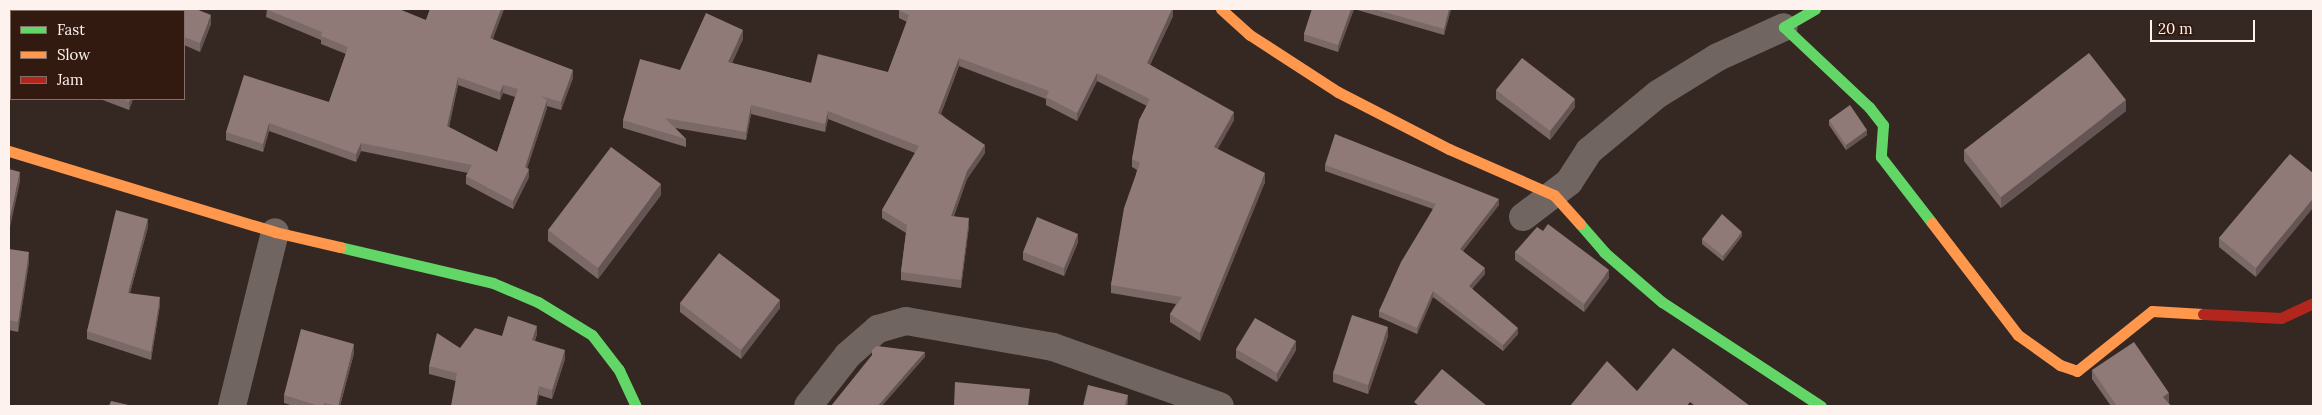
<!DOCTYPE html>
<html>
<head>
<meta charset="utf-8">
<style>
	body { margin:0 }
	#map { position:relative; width:2322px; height:415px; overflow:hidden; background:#352722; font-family:Lora,serif }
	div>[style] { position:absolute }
	.street>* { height:28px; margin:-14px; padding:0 14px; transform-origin:14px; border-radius:14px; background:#706561 }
	.fast>* { height:11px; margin:-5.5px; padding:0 5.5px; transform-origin:5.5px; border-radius:5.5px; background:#63d668 }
	.slow>* { height:11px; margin:-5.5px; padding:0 5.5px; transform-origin:5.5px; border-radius:5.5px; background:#ff974d }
	.jam>* { height:11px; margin:-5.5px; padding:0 5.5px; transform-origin:5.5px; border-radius:5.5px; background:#b3261e }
	.wall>* { inset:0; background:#7b6967 }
	.shaded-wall>* { inset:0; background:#645554 }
	.building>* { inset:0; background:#8f7a78 }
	span { translate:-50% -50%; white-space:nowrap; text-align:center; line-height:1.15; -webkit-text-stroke:5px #331a11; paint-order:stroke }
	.frame { position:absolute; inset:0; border:10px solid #fdf2ee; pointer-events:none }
	.legend { position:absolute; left:10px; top:10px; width:175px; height:90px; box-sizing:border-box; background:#331a11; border:1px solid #847069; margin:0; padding:6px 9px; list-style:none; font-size:15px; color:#fdf2ee }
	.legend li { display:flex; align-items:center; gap:10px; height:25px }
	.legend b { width:25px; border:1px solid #847069 }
	.scale { position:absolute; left:2150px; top:20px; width:105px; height:22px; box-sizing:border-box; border:2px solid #fdf2ee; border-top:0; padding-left:6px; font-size:15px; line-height:18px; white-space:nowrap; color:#fdf2ee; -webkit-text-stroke:4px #331a11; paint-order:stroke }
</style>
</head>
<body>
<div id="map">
	<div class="street">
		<div style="left:1523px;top:217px;width:58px;rotate:-37.3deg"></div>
		<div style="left:1569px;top:182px;width:37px;rotate:-57deg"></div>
		<div style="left:1589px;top:151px;width:89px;rotate:-39.6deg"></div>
		<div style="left:1658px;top:94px;width:70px;rotate:-31.7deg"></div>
		<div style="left:1718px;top:57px;width:72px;rotate:-24.4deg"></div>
		<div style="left:232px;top:406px;width:179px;rotate:-76.1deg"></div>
		<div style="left:808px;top:406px;width:65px;rotate:-51.9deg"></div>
		<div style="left:848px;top:355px;width:40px;rotate:-41deg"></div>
		<div style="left:878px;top:329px;width:29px;rotate:-16deg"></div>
		<div style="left:906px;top:321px;width:149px;rotate:10deg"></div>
		<div style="left:1053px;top:347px;width:177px;rotate:19.5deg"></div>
	</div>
	<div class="fast">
		<div style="left:1815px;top:9px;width:36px;rotate:150deg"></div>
		<div style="left:1784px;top:27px;width:117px;rotate:43.3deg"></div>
		<div style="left:1869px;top:107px;width:23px;rotate:52deg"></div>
		<div style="left:1883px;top:125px;width:32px;rotate:94deg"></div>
		<div style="left:1881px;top:157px;width:83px;rotate:52.3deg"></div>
		<div style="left:1580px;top:224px;width:37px;rotate:49deg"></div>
		<div style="left:1604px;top:252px;width:77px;rotate:40.8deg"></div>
		<div style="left:1662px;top:302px;width:190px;rotate:33.2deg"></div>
		<div style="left:340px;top:247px;width:157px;rotate:13.2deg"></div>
		<div style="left:493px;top:283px;width:49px;rotate:22.9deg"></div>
		<div style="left:538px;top:302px;width:63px;rotate:31.4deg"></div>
		<div style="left:592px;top:335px;width:44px;rotate:52.4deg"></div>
		<div style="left:619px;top:370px;width:40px;rotate:65deg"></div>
	</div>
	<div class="slow">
		<div style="left:1221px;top:9px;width:39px;rotate:42deg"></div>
		<div style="left:1250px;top:35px;width:105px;rotate:32.9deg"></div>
		<div style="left:1338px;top:92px;width:125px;rotate:27.2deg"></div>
		<div style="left:1449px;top:149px;width:115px;rotate:23.7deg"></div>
		<div style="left:1554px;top:195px;width:39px;rotate:48deg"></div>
		<div style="left:9px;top:151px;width:278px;rotate:16.9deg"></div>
		<div style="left:275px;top:232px;width:67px;rotate:13deg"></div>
		<div style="left:1932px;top:223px;width:141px;rotate:52.5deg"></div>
		<div style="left:2018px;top:335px;width:52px;rotate:35.5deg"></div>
		<div style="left:2060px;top:365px;width:18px;rotate:19deg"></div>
		<div style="left:2077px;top:371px;width:96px;rotate:-38.7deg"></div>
		<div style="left:2152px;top:311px;width:51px;rotate:3.4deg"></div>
	</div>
	<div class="jam">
		<div style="left:2203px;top:314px;width:78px;rotate:2.9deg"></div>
		<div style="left:2281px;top:318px;width:35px;rotate:-25deg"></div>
	</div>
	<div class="wall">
		<div style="clip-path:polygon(evenodd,267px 9px,426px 20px,430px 9px,504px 9px,492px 40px,573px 78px,561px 110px,547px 106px,547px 108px,527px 168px,529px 177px,513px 209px,466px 184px,466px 176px,468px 173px,361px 151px,356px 162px,269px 131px,263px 152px,226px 140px,226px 132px,329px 102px,346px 54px,321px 44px,321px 40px,266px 17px,267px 9px,458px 85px,500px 100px,503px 93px,515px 97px,497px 152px,449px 127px,458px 85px)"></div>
		<div style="clip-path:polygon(1173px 9px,1173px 16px,1150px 65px,1234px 120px,1217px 149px,1265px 182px,1200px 341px,1170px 322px,1170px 314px,1176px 304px,1111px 293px,1111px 285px,1137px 170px,1132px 167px,1132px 159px,1147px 106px,1097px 81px,1077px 121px,1046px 105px,1046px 99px,959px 66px,941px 114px,985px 153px,967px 179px,954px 216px,969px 226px,961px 288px,901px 280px,901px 272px,906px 233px,882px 218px,882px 210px,915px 153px,828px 119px,825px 132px,751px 114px,746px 140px,675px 128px,686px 139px,686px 147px,623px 128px,623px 120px,680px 70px,743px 39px,732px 63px,811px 83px,888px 72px,907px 22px,899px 18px,899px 10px)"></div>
		<div style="clip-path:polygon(1312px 9px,1451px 9px,1444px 35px,1354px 9px,1338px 52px,1304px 41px,1304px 34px)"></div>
		<div style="clip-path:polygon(9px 10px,11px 11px,11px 73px,9px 72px)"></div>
		<div style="clip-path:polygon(184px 11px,211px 24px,200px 52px,184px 45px)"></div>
		<div style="clip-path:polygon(1496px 90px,1575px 107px,1550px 140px,1496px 99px)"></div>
		<div style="clip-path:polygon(100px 99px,133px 99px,129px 110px)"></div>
		<div style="clip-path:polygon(2126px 111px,2001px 208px,1964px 161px,1964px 150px)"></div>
		<div style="clip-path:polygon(1829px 120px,1867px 135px,1846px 150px,1829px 125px)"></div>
		<div style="clip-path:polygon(2290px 154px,2256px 277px,2219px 247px,2219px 238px)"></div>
		<div style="clip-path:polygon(1325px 165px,1499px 205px,1463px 251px,1485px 274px,1472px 289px,1518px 334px,1503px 351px,1433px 297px,1417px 334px,1379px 317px,1379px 311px,1433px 209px,1325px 171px)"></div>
		<div style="clip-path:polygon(661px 195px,598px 279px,548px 241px,548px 230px)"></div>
		<div style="clip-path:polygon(148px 227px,130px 293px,160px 305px,151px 360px,87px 339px,87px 331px)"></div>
		<div style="clip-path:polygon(1543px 231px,1609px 278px,1584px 312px,1515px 260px,1515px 252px)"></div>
		<div style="clip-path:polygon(1742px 236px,1723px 261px,1702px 244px,1702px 239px)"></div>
		<div style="clip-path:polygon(1078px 242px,1064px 276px,1023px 260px,1023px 252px)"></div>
		<div style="clip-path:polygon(9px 249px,29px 262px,18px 332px,9px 330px)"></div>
		<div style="clip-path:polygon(680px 303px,780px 308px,741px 359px,680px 312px)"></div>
		<div style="clip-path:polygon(537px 334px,535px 341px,565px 359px,552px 399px,539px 395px,456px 381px,429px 374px,429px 366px,460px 348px,502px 336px)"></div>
		<div style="clip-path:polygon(1388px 336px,1368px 394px,1333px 382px,1333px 373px)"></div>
		<div style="clip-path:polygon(1236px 349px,1296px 350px,1277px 382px,1236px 358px)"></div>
		<div style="clip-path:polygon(354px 353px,340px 406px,293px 406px,284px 403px,284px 395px)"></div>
		<div style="clip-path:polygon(2092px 370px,2169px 402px,2168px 402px,2171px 406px,2111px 406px,2092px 379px)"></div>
	</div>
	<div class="shaded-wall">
		<div style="clip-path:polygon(501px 9px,504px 9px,490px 47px,490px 38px)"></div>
		<div style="clip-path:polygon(1172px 9px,1173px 9px,1173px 16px,1147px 71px,1147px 63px)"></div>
		<div style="clip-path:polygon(1351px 9px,1354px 9px,1338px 52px,1338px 45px)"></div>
		<div style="clip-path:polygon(1449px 9px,1451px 9px,1444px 35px,1444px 29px)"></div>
		<div style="clip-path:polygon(211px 15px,211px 24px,200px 52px,200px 43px)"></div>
		<div style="clip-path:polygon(743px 30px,743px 39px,728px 70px,728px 62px)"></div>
		<div style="clip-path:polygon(959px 58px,959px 66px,938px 121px,938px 113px)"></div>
		<div style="clip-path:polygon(573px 70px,573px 78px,561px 110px,561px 102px)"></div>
		<div style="clip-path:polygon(1097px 73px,1097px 81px,1077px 121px,1077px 113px)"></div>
		<div style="clip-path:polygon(458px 77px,458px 85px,447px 134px,447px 126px)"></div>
		<div style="clip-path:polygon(503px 85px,503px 93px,500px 100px,500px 92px)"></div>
		<div style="clip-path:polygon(130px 99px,133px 99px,129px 110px,129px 102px)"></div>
		<div style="clip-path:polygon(1575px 99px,1575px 107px,1550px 140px,1550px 131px)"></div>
		<div style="clip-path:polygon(547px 100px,547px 108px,525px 175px,525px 167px)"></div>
		<div style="clip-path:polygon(2126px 100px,2126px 111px,2001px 208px,2001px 197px)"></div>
		<div style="clip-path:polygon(751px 105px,751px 114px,746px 140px,746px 132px)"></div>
		<div style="clip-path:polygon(828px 111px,828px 119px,825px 132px,825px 124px)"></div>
		<div style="clip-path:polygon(1234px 112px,1234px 120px,1214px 156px,1214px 147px)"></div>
		<div style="clip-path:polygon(269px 123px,269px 131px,263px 152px,263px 144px)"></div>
		<div style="clip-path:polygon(1867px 130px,1867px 135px,1846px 150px,1846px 145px)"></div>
		<div style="clip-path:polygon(361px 143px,361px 151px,356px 162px,356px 154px)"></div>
		<div style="clip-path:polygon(985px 145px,985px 153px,967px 179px,951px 224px,951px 216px,967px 171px)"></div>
		<div style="clip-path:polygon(529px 169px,529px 177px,513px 209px,513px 201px)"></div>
		<div style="clip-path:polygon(20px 172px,20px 182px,9px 232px,9px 223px)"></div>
		<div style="clip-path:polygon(1265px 173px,1265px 182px,1200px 341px,1200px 333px)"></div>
		<div style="clip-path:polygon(661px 184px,661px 195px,598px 279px,598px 268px)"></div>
		<div style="clip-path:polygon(1499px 199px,1499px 205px,1460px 254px,1460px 249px)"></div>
		<div style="clip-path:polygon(2313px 199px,2313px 208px,2256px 277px,2256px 268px)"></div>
		<div style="clip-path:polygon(969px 218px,969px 226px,961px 288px,961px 280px)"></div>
		<div style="clip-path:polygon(148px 219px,148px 227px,128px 300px,128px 293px)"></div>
		<div style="clip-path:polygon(1742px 232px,1742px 236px,1723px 261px,1723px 256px)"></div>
		<div style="clip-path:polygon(1078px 234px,1078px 242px,1064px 276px,1064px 268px)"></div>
		<div style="clip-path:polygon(29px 252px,29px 262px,18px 332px,18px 322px)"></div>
		<div style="clip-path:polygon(1485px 268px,1485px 274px,1469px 292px,1469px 286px)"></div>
		<div style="clip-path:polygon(1609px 270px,1609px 278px,1584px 312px,1584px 304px)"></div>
		<div style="clip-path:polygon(1433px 291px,1433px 297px,1417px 334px,1417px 328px)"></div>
		<div style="clip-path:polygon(160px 297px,160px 305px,151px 360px,151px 352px)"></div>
		<div style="clip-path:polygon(780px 300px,780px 308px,741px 359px,741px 350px)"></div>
		<div style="clip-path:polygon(537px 326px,537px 334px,532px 349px,532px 340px)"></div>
		<div style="clip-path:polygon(1388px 327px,1388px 336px,1368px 394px,1368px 385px)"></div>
		<div style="clip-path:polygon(1518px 328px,1518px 334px,1503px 351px,1503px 345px)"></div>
		<div style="clip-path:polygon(1296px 341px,1296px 350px,1277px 382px,1277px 373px)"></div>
		<div style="clip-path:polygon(354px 344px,354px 353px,340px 406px,338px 406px)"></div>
		<div style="clip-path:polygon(565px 350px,565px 359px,552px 399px,552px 390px)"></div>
		<div style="clip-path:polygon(925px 352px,925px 357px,882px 406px,878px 406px)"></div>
		<div style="clip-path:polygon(539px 386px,539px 395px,537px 406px,536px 406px)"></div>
		<div style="clip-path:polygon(2169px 393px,2169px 402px,2163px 406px,2163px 397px)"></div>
		<div style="clip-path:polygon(1128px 395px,1128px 403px,1127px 406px,1125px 406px)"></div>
	</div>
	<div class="building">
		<div style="clip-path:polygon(163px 9px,196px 9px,211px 15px,200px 43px,184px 37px,184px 11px,162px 11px)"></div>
		<div style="clip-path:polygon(evenodd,266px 9px,399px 9px,426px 20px,430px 9px,501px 9px,490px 38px,573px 70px,561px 102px,541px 96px,547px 100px,525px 167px,529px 169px,513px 201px,466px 176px,472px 165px,361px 143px,356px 154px,269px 123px,263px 144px,226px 132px,244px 75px,329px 102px,348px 47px,321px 36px,322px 32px,266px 9px,458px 77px,500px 92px,503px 85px,518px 89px,497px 152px,447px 126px,458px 77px)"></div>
		<div style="clip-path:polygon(899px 9px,1172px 9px,1147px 63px,1234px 112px,1214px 147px,1265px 173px,1200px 333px,1170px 314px,1182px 297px,1111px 285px,1124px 208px,1140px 163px,1132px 159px,1139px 120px,1150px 99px,1097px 73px,1077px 113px,1046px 97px,1049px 91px,959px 58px,938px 113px,985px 145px,967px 171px,951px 216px,969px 218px,961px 280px,901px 272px,907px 225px,882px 210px,919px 146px,828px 111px,825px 124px,751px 105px,746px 132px,665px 118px,686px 139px,623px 120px,640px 59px,680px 70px,706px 13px,743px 30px,728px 62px,811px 83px,818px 54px,888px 72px,909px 15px,899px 10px)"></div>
		<div style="clip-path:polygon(1312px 9px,1351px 9px,1338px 45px,1304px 34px)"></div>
		<div style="clip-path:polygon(1374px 9px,1449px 9px,1444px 29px)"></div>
		<div style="clip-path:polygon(9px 10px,12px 11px,11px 11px,11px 64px,9px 63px)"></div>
		<div style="clip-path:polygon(2089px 53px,2126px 100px,2001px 197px,1964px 150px)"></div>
		<div style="clip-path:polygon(1522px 58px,1575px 99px,1550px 131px,1496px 90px)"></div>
		<div style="clip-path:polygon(122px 99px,130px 99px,129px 102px)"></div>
		<div style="clip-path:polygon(1850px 105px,1867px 130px,1846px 145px,1829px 120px)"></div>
		<div style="clip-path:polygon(1335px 134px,1499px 199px,1460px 249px,1485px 268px,1469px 286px,1518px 328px,1503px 345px,1433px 291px,1417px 328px,1379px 311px,1401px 262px,1436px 204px,1325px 165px)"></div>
		<div style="clip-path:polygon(611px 147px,661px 184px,598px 268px,548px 230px)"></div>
		<div style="clip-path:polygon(2290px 154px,2313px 173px,2313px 199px,2256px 268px,2219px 238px)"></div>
		<div style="clip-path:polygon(9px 169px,20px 172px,9px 223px)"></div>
		<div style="clip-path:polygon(116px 210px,148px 219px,128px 293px,160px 297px,151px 352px,87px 331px)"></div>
		<div style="clip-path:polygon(1722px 214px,1742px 232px,1723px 256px,1702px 239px)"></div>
		<div style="clip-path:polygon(1037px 217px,1078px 234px,1064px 268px,1023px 252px)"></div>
		<div style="clip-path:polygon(1548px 224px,1609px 270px,1584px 304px,1515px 252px,1537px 227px,1543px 231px)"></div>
		<div style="clip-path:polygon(9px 249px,29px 252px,18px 322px,9px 320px)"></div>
		<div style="clip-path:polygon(719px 253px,780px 300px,741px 350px,680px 303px)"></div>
		<div style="clip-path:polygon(1352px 315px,1388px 327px,1368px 385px,1333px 373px)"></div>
		<div style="clip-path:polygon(508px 316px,537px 326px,532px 340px,565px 350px,552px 390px,539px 386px,536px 406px,451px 406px,457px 373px,429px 366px,437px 333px,460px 348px,475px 328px,502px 336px)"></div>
		<div style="clip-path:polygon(1255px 318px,1296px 341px,1277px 373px,1236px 349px)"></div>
		<div style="clip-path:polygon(301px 329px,354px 344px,338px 406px,324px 403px,323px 406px,319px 406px,284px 395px)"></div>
		<div style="clip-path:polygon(2134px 342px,2169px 393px,2163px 397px,2171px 406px,2117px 406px,2092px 370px)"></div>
		<div style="clip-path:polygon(877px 346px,925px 352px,878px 406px,831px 406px,872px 355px,872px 350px)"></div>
		<div style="clip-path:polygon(1673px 348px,1750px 406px,1695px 406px,1690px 402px,1687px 406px,1570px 406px,1607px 361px,1637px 391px)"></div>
		<div style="clip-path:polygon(1442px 369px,1487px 406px,1419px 406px,1414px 402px)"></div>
		<div style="clip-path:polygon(955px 382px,1030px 389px,1028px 406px,954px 406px)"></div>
		<div style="clip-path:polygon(1088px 385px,1128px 395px,1125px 406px,1083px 406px)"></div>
		<div style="clip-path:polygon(111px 401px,133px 406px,109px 406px)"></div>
	</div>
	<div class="frame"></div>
	<ul class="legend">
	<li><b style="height:6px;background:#63d668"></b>Fast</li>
	<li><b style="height:6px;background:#ff974d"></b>Slow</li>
	<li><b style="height:6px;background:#b3261e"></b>Jam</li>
	</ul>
	<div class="scale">20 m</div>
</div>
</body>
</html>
